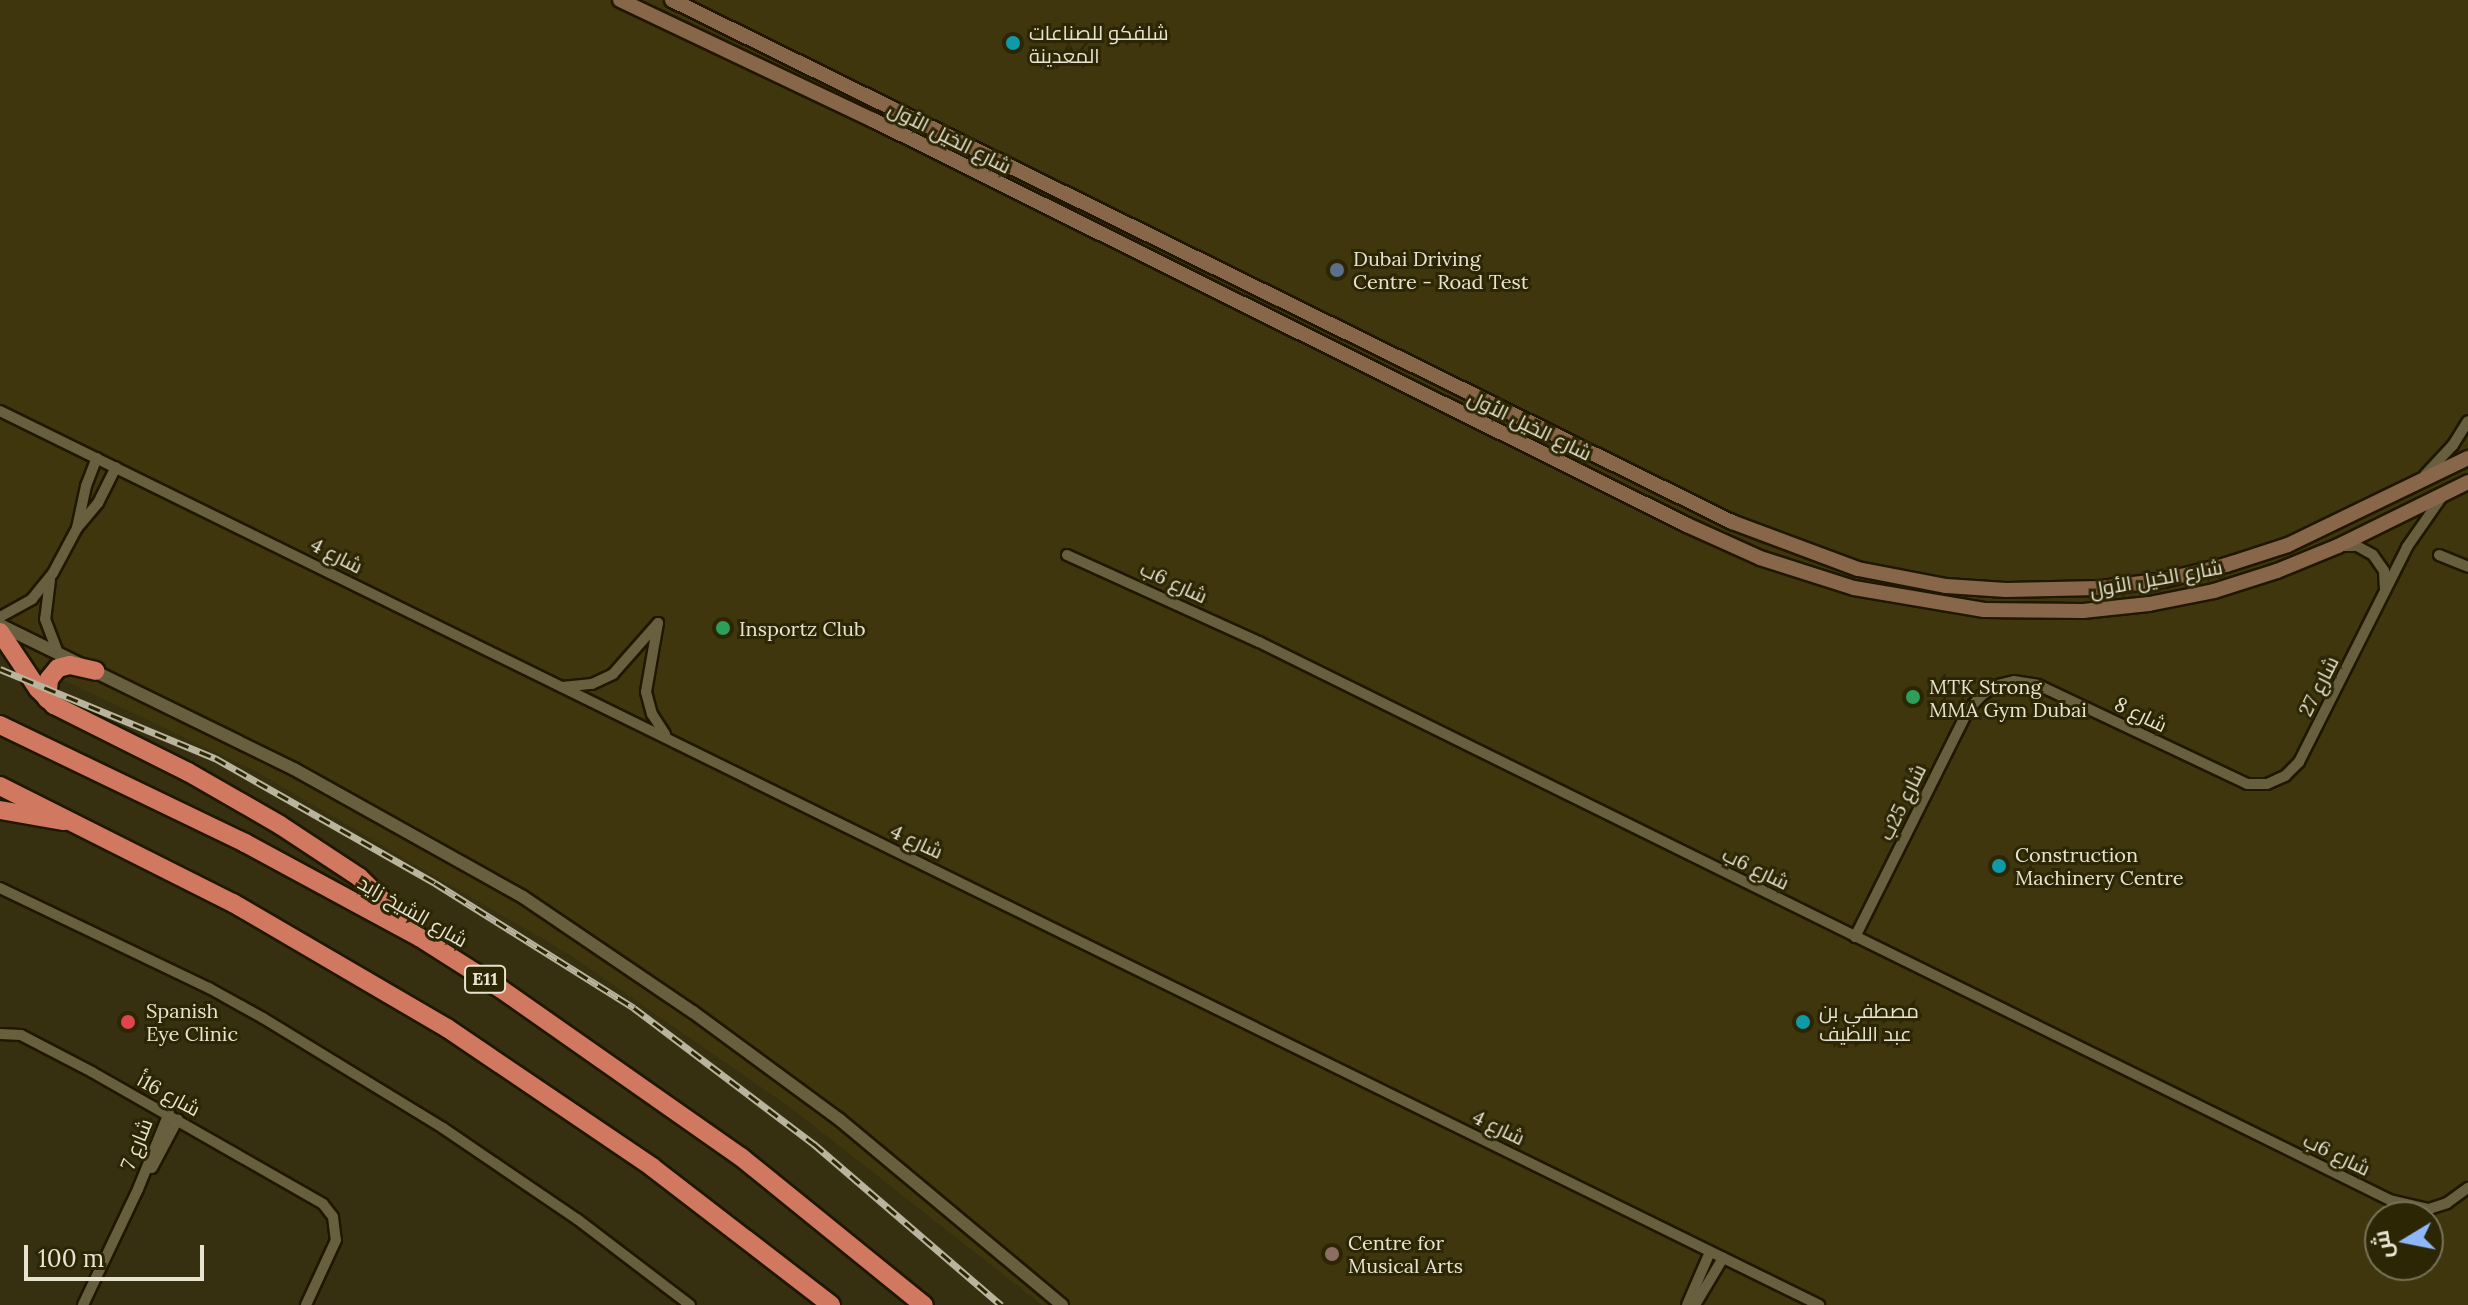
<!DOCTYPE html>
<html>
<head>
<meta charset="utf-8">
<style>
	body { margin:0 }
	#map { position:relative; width:2468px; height:1305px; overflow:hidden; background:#373010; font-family:Lora,Cairo,serif }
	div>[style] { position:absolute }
	.built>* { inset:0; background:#3f360d }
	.roads { filter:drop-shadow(2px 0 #1f1700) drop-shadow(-2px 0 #1f1700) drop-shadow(0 2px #1f1700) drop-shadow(0 -2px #1f1700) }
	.minor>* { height:10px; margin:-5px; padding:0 5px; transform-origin:5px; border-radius:5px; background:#685f3f }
	.tertiary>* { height:12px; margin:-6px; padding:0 6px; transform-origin:6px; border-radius:6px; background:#685f3f }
	.secondary>* { height:14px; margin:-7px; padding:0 7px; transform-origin:7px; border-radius:7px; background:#886649 }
	.motorway>* { height:18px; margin:-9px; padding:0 9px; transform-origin:9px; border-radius:9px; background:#d17861 }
	.rail>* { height:7px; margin-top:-3.5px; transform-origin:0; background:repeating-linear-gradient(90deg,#2d2605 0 12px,#b9b49e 0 24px); box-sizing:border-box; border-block:2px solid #b9b49e }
	.dots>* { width:22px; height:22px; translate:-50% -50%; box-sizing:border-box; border:4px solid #2d2605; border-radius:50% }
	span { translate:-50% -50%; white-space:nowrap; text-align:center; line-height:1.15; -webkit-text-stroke:6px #2d2605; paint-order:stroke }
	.shield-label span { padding:2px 6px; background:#2d2605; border:2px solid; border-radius:6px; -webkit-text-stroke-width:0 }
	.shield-label { font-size:18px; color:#e7e3d1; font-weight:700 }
	.poi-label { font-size:20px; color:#e7e3d1 }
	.left { translate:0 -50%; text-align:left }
	.street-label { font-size:20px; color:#e7e3d1 }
	.north { position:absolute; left:2364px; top:1201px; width:80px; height:80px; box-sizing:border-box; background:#2d2605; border:2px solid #777257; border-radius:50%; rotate:260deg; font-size:22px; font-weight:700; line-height:32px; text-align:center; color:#e7e3d1 }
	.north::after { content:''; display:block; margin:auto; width:28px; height:36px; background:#8db9fc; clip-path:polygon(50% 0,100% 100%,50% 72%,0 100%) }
	.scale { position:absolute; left:24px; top:1245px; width:180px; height:36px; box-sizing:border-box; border:4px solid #e7e3d1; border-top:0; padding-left:10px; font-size:24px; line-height:28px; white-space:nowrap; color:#e7e3d1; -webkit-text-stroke:6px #2d2605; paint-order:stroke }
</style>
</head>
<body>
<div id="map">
	<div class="built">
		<div style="clip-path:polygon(evenodd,0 0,2468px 0,2468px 1305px,1042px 1305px,791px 1108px,570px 955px,257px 772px,0 650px,0 0,2380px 1217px,2428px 1217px,2428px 1265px,2380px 1265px,2380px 1217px)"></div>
	</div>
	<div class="roads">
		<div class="minor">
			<div style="left:0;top:411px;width:2027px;rotate:26.17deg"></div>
			<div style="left:2425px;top:475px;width:41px;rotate:-47deg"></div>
			<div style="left:2453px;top:445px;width:28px;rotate:-58deg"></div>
			<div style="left:77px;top:528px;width:43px;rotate:-77.9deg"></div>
			<div style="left:86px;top:486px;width:30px;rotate:-69deg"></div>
			<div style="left:2340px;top:546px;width:17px"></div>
			<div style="left:2357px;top:546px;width:18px;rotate:29deg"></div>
			<div style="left:2373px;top:555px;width:19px;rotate:55deg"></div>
			<div style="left:2384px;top:571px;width:17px;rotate:87deg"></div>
			<div style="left:1067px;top:555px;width:211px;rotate:24.4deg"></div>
			<div style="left:1259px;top:642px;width:1261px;rotate:26.26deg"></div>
			<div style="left:2390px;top:1200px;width:40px;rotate:13deg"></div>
			<div style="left:2429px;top:1209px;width:19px;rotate:-18deg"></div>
			<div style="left:2447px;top:1203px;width:26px;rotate:-36deg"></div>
			<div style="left:2439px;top:555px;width:31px;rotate:22deg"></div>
			<div style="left:50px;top:580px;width:39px;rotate:97deg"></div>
			<div style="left:45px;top:619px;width:34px;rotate:69deg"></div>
			<div style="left:0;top:617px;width:37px;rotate:-29deg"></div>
			<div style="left:32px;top:599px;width:33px;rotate:-51deg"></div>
			<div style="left:53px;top:573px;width:51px;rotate:-61.9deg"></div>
			<div style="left:77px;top:528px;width:33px;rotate:-50deg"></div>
			<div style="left:98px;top:503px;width:40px;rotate:-63.4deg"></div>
			<div style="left:658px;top:623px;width:70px;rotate:99.9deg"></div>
			<div style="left:646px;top:692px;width:23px;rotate:75deg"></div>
			<div style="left:652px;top:714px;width:24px;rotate:57deg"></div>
			<div style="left:562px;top:687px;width:30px;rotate:-6deg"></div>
			<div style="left:592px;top:684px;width:23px;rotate:-25deg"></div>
			<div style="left:613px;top:674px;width:68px;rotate:-48.6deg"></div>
			<div style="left:0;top:888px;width:232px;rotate:25.6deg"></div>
			<div style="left:209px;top:988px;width:62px;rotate:29.1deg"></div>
			<div style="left:263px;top:1018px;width:211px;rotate:31.4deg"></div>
			<div style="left:443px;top:1128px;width:162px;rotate:34.2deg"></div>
			<div style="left:577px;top:1219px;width:142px;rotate:37.3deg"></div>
			<div style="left:1855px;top:937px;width:254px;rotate:-63.5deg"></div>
			<div style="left:1968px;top:710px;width:21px;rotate:-47deg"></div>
			<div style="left:1982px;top:695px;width:18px;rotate:-34deg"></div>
			<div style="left:1997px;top:685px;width:17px;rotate:-13deg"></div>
			<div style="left:2014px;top:681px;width:24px;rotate:9deg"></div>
			<div style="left:2038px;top:685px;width:231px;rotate:25.3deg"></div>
			<div style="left:2247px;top:784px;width:20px"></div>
			<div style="left:2267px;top:784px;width:20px;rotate:-24deg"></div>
			<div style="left:2285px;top:776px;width:20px;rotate:-45deg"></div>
			<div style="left:2299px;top:762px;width:241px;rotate:-63.3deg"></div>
			<div style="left:2407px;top:547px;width:60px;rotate:-55.2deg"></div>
			<div style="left:0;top:1034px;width:21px;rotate:3deg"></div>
			<div style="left:21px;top:1035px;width:80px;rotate:27.5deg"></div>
			<div style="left:92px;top:1072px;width:266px;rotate:29.7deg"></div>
			<div style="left:323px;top:1204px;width:16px;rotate:52deg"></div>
			<div style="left:333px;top:1217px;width:23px;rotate:83deg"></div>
			<div style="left:336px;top:1240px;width:72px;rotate:114.8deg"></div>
			<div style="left:152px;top:1168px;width:55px;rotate:-62deg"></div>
			<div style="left:83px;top:1305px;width:128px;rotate:-64.6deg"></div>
			<div style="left:138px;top:1189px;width:82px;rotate:-67.8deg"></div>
			<div style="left:1687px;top:1305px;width:58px;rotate:-66.5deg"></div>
			<div style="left:1695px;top:1305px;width:55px;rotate:-59.2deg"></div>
		</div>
		<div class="tertiary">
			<div style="left:0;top:625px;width:327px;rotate:26.1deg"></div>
			<div style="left:294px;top:769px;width:262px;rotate:29.2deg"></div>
			<div style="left:523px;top:897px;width:205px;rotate:34.1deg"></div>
			<div style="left:693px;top:1012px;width:182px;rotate:36.3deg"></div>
			<div style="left:840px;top:1120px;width:289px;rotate:39.8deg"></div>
		</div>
		<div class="secondary">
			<div style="left:620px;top:0;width:280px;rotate:25.4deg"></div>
			<div style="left:873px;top:120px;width:909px;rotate:26.45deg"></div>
			<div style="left:1687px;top:525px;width:80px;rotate:24.3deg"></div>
			<div style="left:1760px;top:558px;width:99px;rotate:17.7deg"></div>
			<div style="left:1854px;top:588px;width:132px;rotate:9.6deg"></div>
			<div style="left:1984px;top:610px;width:99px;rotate:0.6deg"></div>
			<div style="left:2083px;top:611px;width:66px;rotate:-6.1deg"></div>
			<div style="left:2149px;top:604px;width:66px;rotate:-11.3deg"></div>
			<div style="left:2214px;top:591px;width:66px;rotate:-17.6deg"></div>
			<div style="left:2277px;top:571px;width:66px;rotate:-22.3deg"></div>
			<div style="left:2338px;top:546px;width:145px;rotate:-26.2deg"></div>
			<div style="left:672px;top:0;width:1182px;rotate:26.22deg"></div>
			<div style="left:1732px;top:522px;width:134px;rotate:20.5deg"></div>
			<div style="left:1858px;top:569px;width:90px;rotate:10.9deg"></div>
			<div style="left:1946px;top:586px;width:60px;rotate:3.8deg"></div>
			<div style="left:2006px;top:590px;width:94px;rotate:-1.2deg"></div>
			<div style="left:2100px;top:588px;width:64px;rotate:-7.1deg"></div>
			<div style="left:2164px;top:580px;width:64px;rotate:-13.6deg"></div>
			<div style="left:2226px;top:565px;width:65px;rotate:-17.9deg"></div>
			<div style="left:2288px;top:545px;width:200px;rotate:-25.8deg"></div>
		</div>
		<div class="motorway">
			<div style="left:0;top:632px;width:69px;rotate:56.3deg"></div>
			<div style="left:38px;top:689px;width:23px;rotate:45deg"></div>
			<div style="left:54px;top:705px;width:150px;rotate:26.6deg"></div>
			<div style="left:188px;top:772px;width:106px;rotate:29.9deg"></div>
			<div style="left:280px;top:825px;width:95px;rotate:33.4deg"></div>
			<div style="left:359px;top:877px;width:74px;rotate:44.5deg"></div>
			<div style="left:47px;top:699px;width:20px;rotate:-84deg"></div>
			<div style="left:49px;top:679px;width:14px;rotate:-51deg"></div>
			<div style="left:58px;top:668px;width:12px;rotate:-14deg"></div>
			<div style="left:70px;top:665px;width:26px;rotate:13deg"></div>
			<div style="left:0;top:725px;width:272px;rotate:25.7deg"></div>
			<div style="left:245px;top:843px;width:198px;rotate:28.4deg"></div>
			<div style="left:419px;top:937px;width:97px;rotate:32.4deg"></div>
			<div style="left:501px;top:989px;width:293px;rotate:35deg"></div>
			<div style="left:741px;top:1157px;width:235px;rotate:39deg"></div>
			<div style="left:0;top:786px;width:261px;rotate:26.7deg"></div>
			<div style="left:233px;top:903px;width:248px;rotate:30.3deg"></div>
			<div style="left:447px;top:1028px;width:248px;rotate:34.1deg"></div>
			<div style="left:652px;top:1167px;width:226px;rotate:37.6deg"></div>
			<div style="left:0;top:810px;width:65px;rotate:9.8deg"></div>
		</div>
	</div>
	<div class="rail">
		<div style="left:0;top:669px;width:233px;rotate:22.5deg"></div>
		<div style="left:215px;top:758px;width:253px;rotate:29.6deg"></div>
		<div style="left:435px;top:883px;width:235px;rotate:32.1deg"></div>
		<div style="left:634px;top:1008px;width:226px;rotate:37.1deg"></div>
		<div style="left:814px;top:1144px;width:247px;rotate:40.7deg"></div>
	</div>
	<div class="dots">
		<div style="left:1013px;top:43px;background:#0f9aa8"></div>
		<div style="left:1337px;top:270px;background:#5c6f8a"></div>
		<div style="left:723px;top:628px;background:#2e9e5b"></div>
		<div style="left:1913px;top:697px;background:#2e9e5b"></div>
		<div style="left:1999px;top:866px;background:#0f9aa8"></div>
		<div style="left:128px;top:1022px;background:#e0444e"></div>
		<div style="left:1803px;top:1022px;background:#0f9aa8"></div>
		<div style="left:1332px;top:1254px;background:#8d6e63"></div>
	</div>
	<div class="shield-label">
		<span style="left:485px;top:979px">E11</span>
	</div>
	<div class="poi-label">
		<span class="left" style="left:1029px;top:44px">شلفكو للصناعات<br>المعدينة</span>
		<span class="left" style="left:1353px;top:270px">Dubai Driving<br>Centre - Road Test</span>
		<span class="left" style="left:739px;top:628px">Insportz Club</span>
		<span class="left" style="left:1929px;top:698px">MTK Strong<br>MMA Gym Dubai</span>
		<span class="left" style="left:2015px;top:866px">Construction<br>Machinery Centre</span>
		<span class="left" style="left:146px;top:1022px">Spanish<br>Eye Clinic</span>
		<span class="left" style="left:1819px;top:1022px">مصطفي بن<br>عبد اللطيف</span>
		<span class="left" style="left:1348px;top:1254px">Centre for<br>Musical Arts</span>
	</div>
	<div class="street-label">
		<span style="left:950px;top:137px;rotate:27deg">شارع الخيل الأول</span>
		<span style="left:1530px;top:425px;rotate:26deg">شارع الخيل الأول</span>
		<span style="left:337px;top:555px;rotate:27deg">شارع 4</span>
		<span style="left:2156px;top:578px;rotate:-10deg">شارع الخيل الأول</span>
		<span style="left:1174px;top:582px;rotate:25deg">شارع 6ب</span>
		<span style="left:2318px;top:686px;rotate:-63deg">شارع 27</span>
		<span style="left:2141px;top:714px;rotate:26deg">شارع 8</span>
		<span style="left:1902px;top:802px;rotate:-64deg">شارع 25ب</span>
		<span style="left:917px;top:841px;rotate:25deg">شارع 4</span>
		<span style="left:1756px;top:868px;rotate:26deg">شارع 6ب</span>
		<span style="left:413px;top:911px;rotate:30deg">شارع الشيخ زايد</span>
		<span style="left:169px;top:1094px;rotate:29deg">شارع 16أ</span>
		<span style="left:1499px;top:1127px;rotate:26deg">شارع 4</span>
		<span style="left:136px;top:1144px;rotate:-68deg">شارع 7</span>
		<span style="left:2337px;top:1154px;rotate:26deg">شارع 6ب</span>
	</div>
	<div class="north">ش</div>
	<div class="scale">100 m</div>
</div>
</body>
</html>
